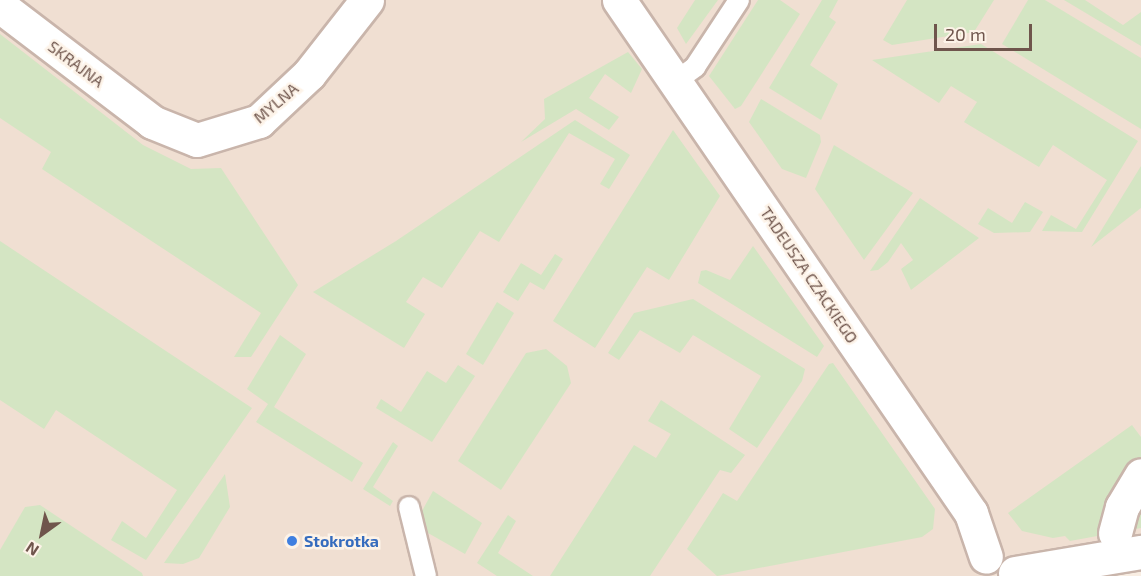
<!DOCTYPE html>
<html>
<head>
<meta charset="utf-8">
<style>
	body { margin:0 }
	#map { position:relative; width:1141px; height:576px; overflow:hidden; background:#f9eee3; font-family:"Exo 2",sans-serif }
	div>[style] { position:absolute }
	.residential>* { inset:0; background:#f0dfd2 }
	.green>* { inset:0; background:#d4e5c3 }
	.roads { filter:drop-shadow(2px 0 #c9b5ab) drop-shadow(-2px 0 #c9b5ab) drop-shadow(0 2px #c9b5ab) drop-shadow(0 -2px #c9b5ab) }
	.lane>* { height:20px; margin:-10px; padding:0 10px; transform-origin:10px; border-radius:10px; background:#fff }
	.street>* { height:33px; margin:-16.5px; padding:0 16.5px; transform-origin:16.5px; border-radius:16.5px; background:#fff }
	.dots>* { width:16px; height:16px; translate:-50% -50%; box-sizing:border-box; border:3px solid #fdf3e8; border-radius:50% }
	span { translate:-50% -50%; white-space:nowrap; text-align:center; line-height:1.15; -webkit-text-stroke:5px #fdf3e8; paint-order:stroke }
	.street-label { font-size:16px; color:#6f554c }
	.shop-label { font-size:16px; color:#366cbe; font-weight:700 }
	.left { translate:0 -50%; text-align:left }
	.north { position:absolute; left:12px; top:504px; width:60px; height:60px; -webkit-text-stroke:4px #fdf3e8; paint-order:stroke; rotate:213deg; font-size:16px; font-weight:700; line-height:24px; text-align:center; color:#6f554c }
	.north::after { content:''; display:block; margin:auto; width:21px; height:27px; background:#6f554c; clip-path:polygon(50% 0,100% 100%,50% 72%,0 100%) }
	.scale { position:absolute; left:934px; top:24px; width:98px; height:27px; box-sizing:border-box; border:3px solid #6f554c; border-top:0; padding-left:8px; font-size:18px; line-height:21px; white-space:nowrap; color:#6f554c; -webkit-text-stroke:4px #fdf3e8; paint-order:stroke }
</style>
</head>
<body>
<div id="map">
	<div class="residential">
		<div style="clip-path:polygon(0 0,1141px 0,1141px 553px,993px 576px,0 576px)"></div>
	</div>
	<div class="green">
		<div style="clip-path:polygon(695px 0,718px 0,686px 44px,677px 28px)"></div>
		<div style="clip-path:polygon(758px 0,780px 0,800px 14px,741px 106px,735px 109px,709px 76px)"></div>
		<div style="clip-path:polygon(822px 0,838px 0,829px 17px,836px 22px,810px 65px,838px 84px,821px 120px,769px 88px)"></div>
		<div style="clip-path:polygon(907px 0,994px 0,974px 32px,892px 45px,883px 40px)"></div>
		<div style="clip-path:polygon(1028px 0,1045px 0,1141px 58px,1141px 129px,1002px 44px)"></div>
		<div style="clip-path:polygon(1064px 0,1085px 0,1123px 25px,1141px 12px,1141px 46px)"></div>
		<div style="clip-path:polygon(0 34px,143px 145px,191px 169px,221px 168px,298px 285px,251px 357px,234px 357px,261px 313px,42px 169px,51px 152px,0 118px)"></div>
		<div style="clip-path:polygon(981px 44px,1138px 141px,1082px 232px,1042px 231px,1051px 215px,1076px 229px,1107px 180px,1053px 145px,1039px 167px,964px 122px,977px 102px,951px 86px,939px 103px,872px 60px)"></div>
		<div style="clip-path:polygon(628px 52px,642px 69px,631px 93px,605px 74px,589px 98px,619px 117px,609px 130px,576px 109px,521px 142px,545px 119px,544px 99px)"></div>
		<div style="clip-path:polygon(761px 99px,820px 135px,821px 142px,806px 178px,782px 169px,749px 122px)"></div>
		<div style="clip-path:polygon(575px 120px,630px 155px,609px 189px,600px 184px,615px 159px,569px 133px,499px 242px,480px 231px,442px 288px,423px 277px,406px 302px,425px 314px,404px 348px,313px 292px,396px 241px)"></div>
		<div style="clip-path:polygon(673px 130px,720px 196px,669px 280px,647px 267px,595px 348px,553px 321px)"></div>
		<div style="clip-path:polygon(834px 145px,913px 193px,864px 260px,815px 189px)"></div>
		<div style="clip-path:polygon(1141px 166px,1141px 208px,1091px 247px)"></div>
		<div style="clip-path:polygon(920px 198px,979px 238px,911px 290px,901px 269px,913px 260px,901px 243px,888px 262px,878px 270px,870px 271px)"></div>
		<div style="clip-path:polygon(1025px 202px,1043px 212px,1030px 232px,994px 233px,978px 224px,988px 208px,1012px 223px)"></div>
		<div style="clip-path:polygon(0 241px,252px 408px,146px 560px,111px 540px,122px 521px,146px 538px,177px 490px,56px 410px,44px 429px,0 400px)"></div>
		<div style="clip-path:polygon(753px 246px,824px 346px,817px 357px,698px 283px,701px 271px,706px 270px,730px 280px)"></div>
		<div style="clip-path:polygon(555px 254px,563px 259px,544px 290px,530px 282px,518px 301px,503px 292px,521px 263px,541px 275px)"></div>
		<div style="clip-path:polygon(693px 299px,805px 369px,802px 381px,757px 448px,729px 429px,761px 376px,693px 335px,680px 353px,640px 330px,619px 360px,608px 353px,634px 313px)"></div>
		<div style="clip-path:polygon(497px 302px,514px 313px,483px 365px,466px 354px)"></div>
		<div style="clip-path:polygon(280px 335px,306px 354px,274px 407px,363px 463px,352px 482px,256px 422px,268px 404px,247px 389px)"></div>
		<div style="clip-path:polygon(546px 349px,567px 366px,571px 383px,501px 490px,458px 461px,526px 353px)"></div>
		<div style="clip-path:polygon(833px 363px,935px 509px,933px 529px,922px 537px,717px 576px,687px 549px,723px 493px,737px 501px,829px 364px)"></div>
		<div style="clip-path:polygon(458px 365px,475px 376px,432px 442px,376px 408px,381px 399px,401px 412px,427px 371px,446px 383px)"></div>
		<div style="clip-path:polygon(661px 400px,745px 455px,731px 473px,720px 470px,650px 576px,550px 576px,634px 445px,656px 458px,671px 434px,648px 421px)"></div>
		<div style="clip-path:polygon(1132px 425px,1141px 437px,1141px 528px,1070px 541px,1065px 536px,1053px 538px,1022px 531px,1008px 513px)"></div>
		<div style="clip-path:polygon(393px 442px,398px 446px,373px 487px,393px 501px,390px 506px,363px 489px)"></div>
		<div style="clip-path:polygon(225px 474px,230px 507px,199px 558px,183px 564px,164px 563px)"></div>
		<div style="clip-path:polygon(433px 491px,482px 523px,465px 554px,428px 533px,422px 511px)"></div>
		<div style="clip-path:polygon(40px 505px,142px 573px,143px 576px,0 576px,0 550px,25px 507px)"></div>
		<div style="clip-path:polygon(508px 515px,516px 521px,498px 553px,533px 576px,497px 576px,477px 563px)"></div>
	</div>
	<div class="roads">
		<div class="lane">
			<div style="left:676px;top:81px;width:24px;rotate:-36deg"></div>
			<div style="left:695px;top:67px;width:80px;rotate:-56.7deg"></div>
			<div style="left:409px;top:507px;width:71px;rotate:76.2deg"></div>
		</div>
		<div class="street">
			<div style="left:619px;top:0;width:622px;rotate:55.54deg"></div>
			<div style="left:971px;top:513px;width:46px;rotate:71.2deg"></div>
			<div style="left:0;top:6px;width:191px;rotate:37.3deg"></div>
			<div style="left:152px;top:122px;width:48px;rotate:21.8deg"></div>
			<div style="left:197px;top:140px;width:65px;rotate:-17deg"></div>
			<div style="left:259px;top:121px;width:69px;rotate:-43.2deg"></div>
			<div style="left:309px;top:74px;width:94px;rotate:-51.9deg"></div>
			<div style="left:1115px;top:533px;width:27px;rotate:-75deg"></div>
			<div style="left:1122px;top:507px;width:37px;rotate:-59deg"></div>
			<div style="left:1015px;top:573px;width:128px;rotate:-9.5deg"></div>
		</div>
	</div>
	<div class="dots">
		<div style="left:292px;top:541px;background:#3f7fe0"></div>
	</div>
	<div class="street-label">
		<span style="left:76px;top:64px;rotate:37deg">SKRAJNA</span>
		<span style="left:276px;top:103px;rotate:-40deg">MYLNA</span>
		<span style="left:809px;top:275px;rotate:56deg">TADEUSZA CZACKIEGO</span>
	</div>
	<div class="shop-label">
		<span class="left" style="left:304px;top:541px">Stokrotka</span>
	</div>
	<div class="north">N</div>
	<div class="scale">20 m</div>
</div>
</body>
</html>
